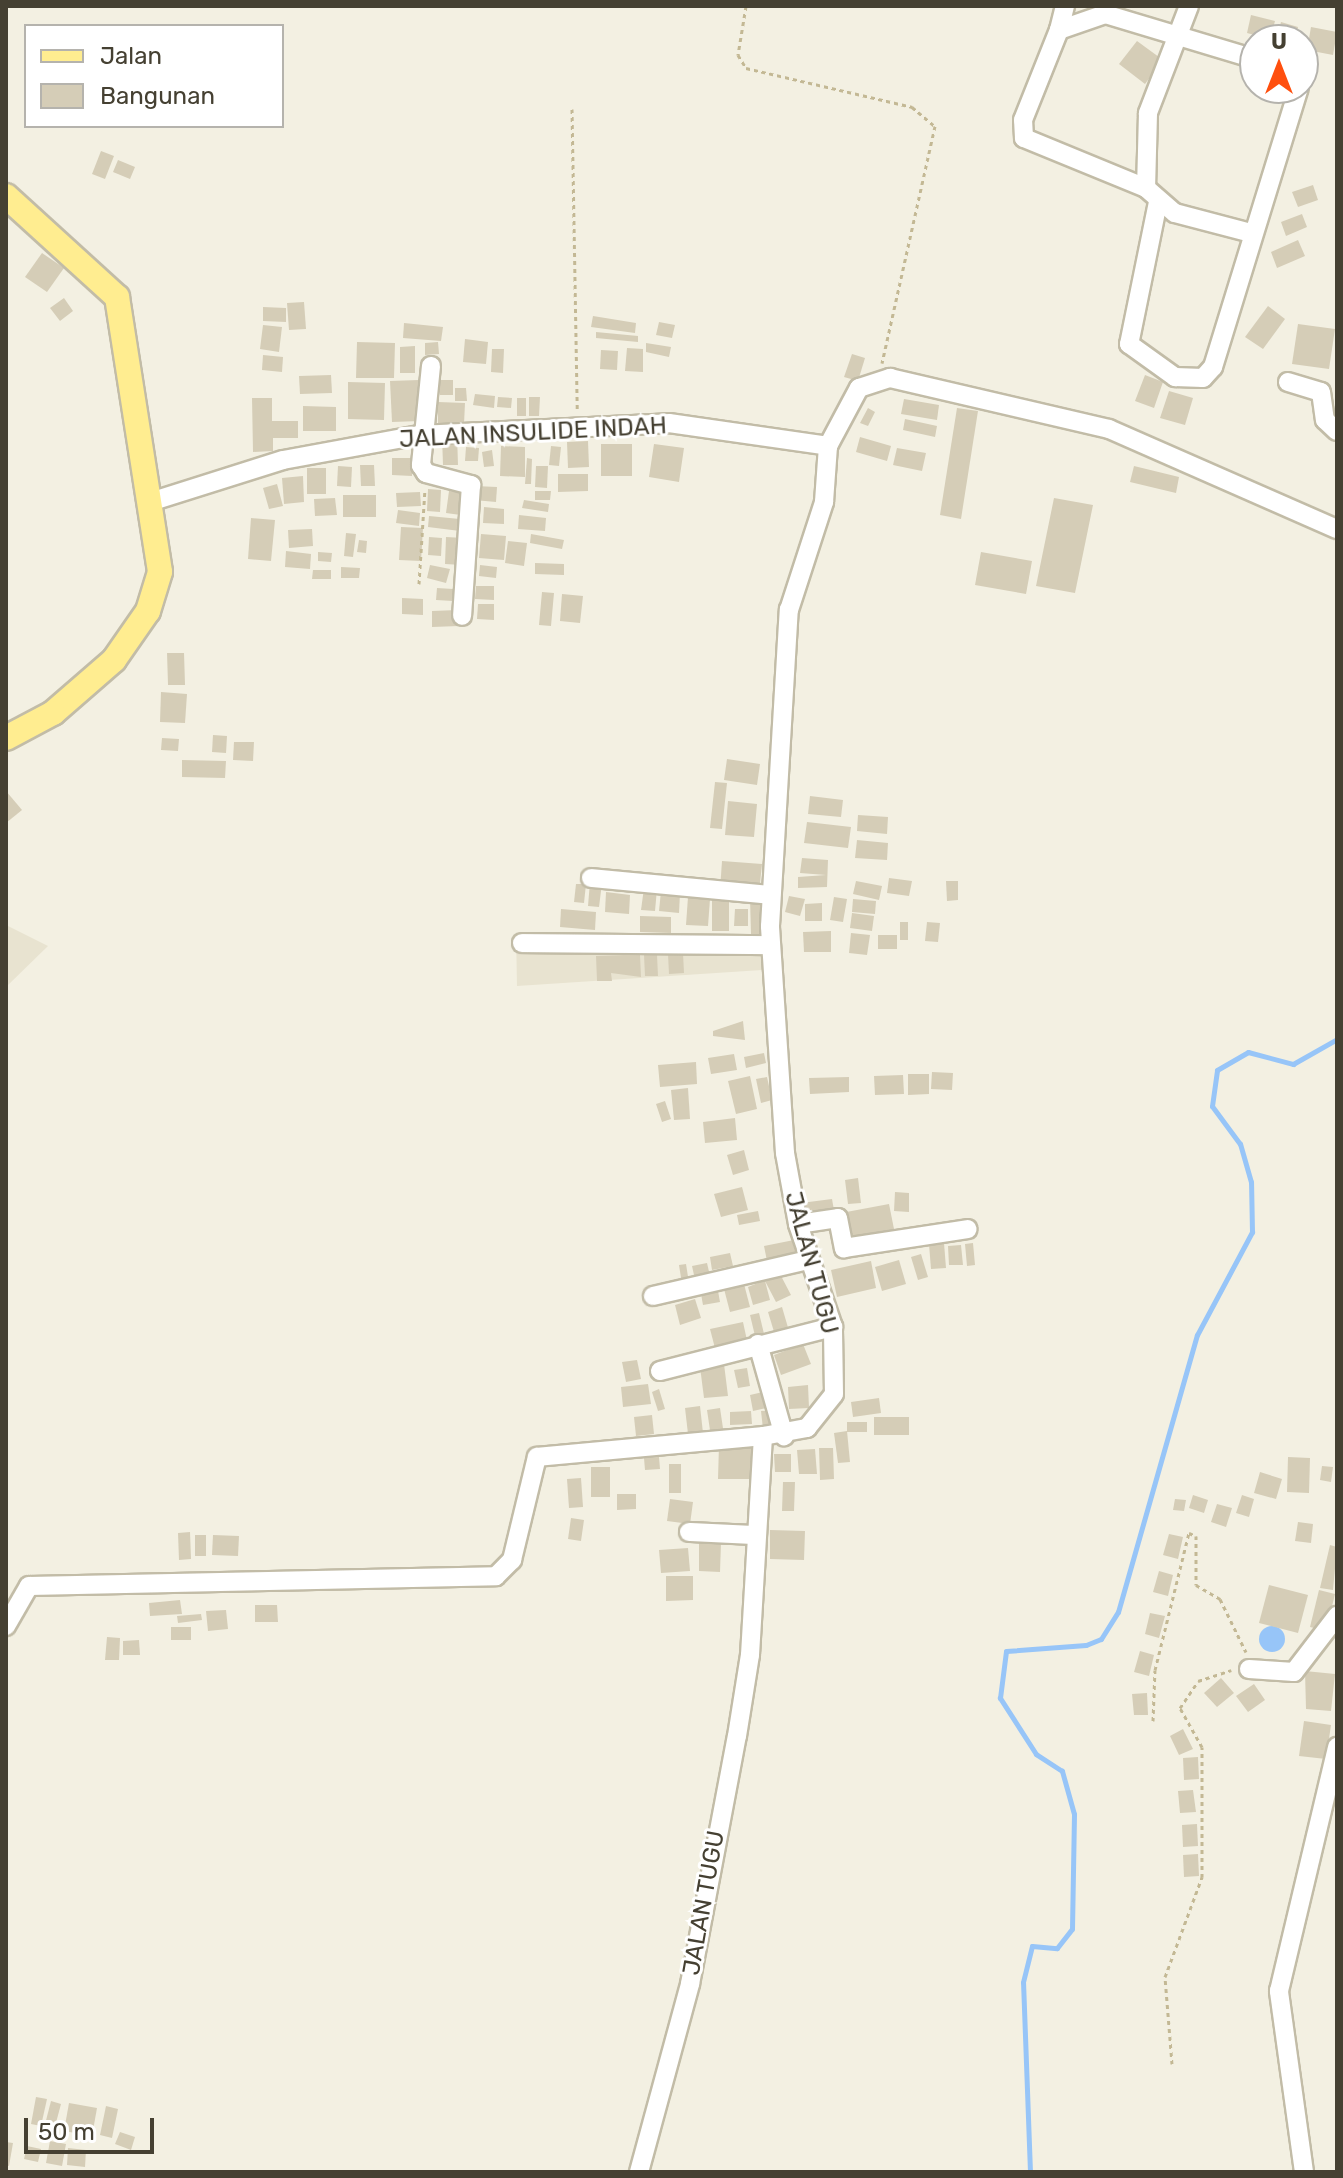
<!DOCTYPE html>
<html>
<head>
<meta charset="utf-8">
<style>
	body { margin:0 }
	#map { position:relative; width:1343px; height:2178px; overflow:hidden; background:#f3f0e2; font-family:Rubik,sans-serif }
	div>[style] { position:absolute }
	.residential>* { inset:0; background:#e8e3d0 }
	.water>* { inset:0; background:#97c5f8 }
	.round { border-radius:50% }
	.stream>* { height:5px; margin:-2.5px; padding:0 2.5px; transform-origin:2.5px; border-radius:2.5px; background:#97c5f8 }
	.building>* { inset:0; background:#d5cdb7 }
	.path>* { height:3px; margin-top:-1.5px; transform-origin:0; background:repeating-linear-gradient(90deg,#c3b894 0 4px,transparent 0 8px) }
	.roads { filter:drop-shadow(2px 0 #c2bca7) drop-shadow(-2px 0 #c2bca7) drop-shadow(0 2px #c2bca7) drop-shadow(0 -2px #c2bca7) }
	.minor>* { height:18px; margin:-9px; padding:0 9px; transform-origin:9px; border-radius:9px; background:#fff }
	.major>* { height:24px; margin:-12px; padding:0 12px; transform-origin:12px; border-radius:12px; background:#ffed90 }
	span { translate:-50% -50%; white-space:nowrap; text-align:center; line-height:1.15; -webkit-text-stroke:6px #fff; paint-order:stroke }
	.street-label { font-size:24px; color:#454032 }
	.frame { position:absolute; inset:0; border:8px solid #454032; pointer-events:none }
	.legend { position:absolute; left:24px; top:24px; width:260px; height:104px; box-sizing:border-box; background:#fff; border:2px solid #b5b3ad; margin:0; padding:10px 14px; list-style:none; font-size:24px; color:#454032 }
	.legend li { display:flex; align-items:center; gap:16px; height:40px }
	.legend b { width:40px; border:2px solid #b5b3ad }
	.north { position:absolute; left:1239px; top:24px; width:80px; height:80px; box-sizing:border-box; background:#fff; border:2px solid #b5b3ad; border-radius:50%; rotate:0deg; font-size:22px; font-weight:700; line-height:32px; text-align:center; color:#454032 }
	.north::after { content:''; display:block; margin:auto; width:28px; height:36px; background:#ff4f0e; clip-path:polygon(50% 0,100% 100%,50% 72%,0 100%) }
	.scale { position:absolute; left:24px; top:2118px; width:130px; height:36px; box-sizing:border-box; border:4px solid #454032; border-top:0; padding-left:10px; font-size:24px; line-height:28px; white-space:nowrap; color:#454032; -webkit-text-stroke:6px #fff; paint-order:stroke }
</style>
</head>
<body>
<div id="map">
	<div class="residential">
		<div style="clip-path:polygon(6px 925px,48px 946px,6px 987px)"></div>
		<div style="clip-path:polygon(516px 933px,761px 936px,762px 970px,517px 986px)"></div>
	</div>
	<div class="water">
		<div class="round" style="left:1259px;top:1626px;width:26px;height:26px"></div>
	</div>
	<div class="stream">
		<div style="left:1030px;top:2172px;width:190px;rotate:-92.1deg"></div>
		<div style="left:1023px;top:1982px;width:37px;rotate:-76deg"></div>
		<div style="left:1032px;top:1946px;width:25px;rotate:5deg"></div>
		<div style="left:1057px;top:1948px;width:24px;rotate:-52deg"></div>
		<div style="left:1072px;top:1929px;width:115px;rotate:-89deg"></div>
		<div style="left:1074px;top:1814px;width:45px;rotate:-105.6deg"></div>
		<div style="left:1062px;top:1771px;width:31px;rotate:-147deg"></div>
		<div style="left:1036px;top:1754px;width:67px;rotate:-122.7deg"></div>
		<div style="left:1000px;top:1698px;width:47px;rotate:-82.7deg"></div>
		<div style="left:1006px;top:1651px;width:80px;rotate:-4.3deg"></div>
		<div style="left:1086px;top:1645px;width:16px;rotate:-22deg"></div>
		<div style="left:1101px;top:1639px;width:32px;rotate:-58deg"></div>
		<div style="left:1118px;top:1612px;width:288px;rotate:-74.1deg"></div>
		<div style="left:1197px;top:1335px;width:117px;rotate:-61.9deg"></div>
		<div style="left:1252px;top:1232px;width:50px;rotate:-91.1deg"></div>
		<div style="left:1251px;top:1182px;width:40px;rotate:-106deg"></div>
		<div style="left:1240px;top:1144px;width:47px;rotate:-126.4deg"></div>
		<div style="left:1212px;top:1106px;width:36px;rotate:-82deg"></div>
		<div style="left:1217px;top:1070px;width:36px;rotate:-30deg"></div>
		<div style="left:1248px;top:1052px;width:47px;rotate:14.9deg"></div>
		<div style="left:1293px;top:1064px;width:51px;rotate:-29.6deg"></div>
	</div>
	<div class="building">
		<div style="clip-path:polygon(1251px 15px,1275px 21px,1270px 39px,1247px 33px)"></div>
		<div style="clip-path:polygon(1281px 22px,1298px 27px,1295px 40px,1276px 40px)"></div>
		<div style="clip-path:polygon(1311px 27px,1337px 32px,1333px 55px,1307px 50px)"></div>
		<div style="clip-path:polygon(1137px 41px,1163px 60px,1145px 84px,1119px 64px)"></div>
		<div style="clip-path:polygon(101px 151px,114px 156px,105px 179px,92px 174px)"></div>
		<div style="clip-path:polygon(118px 160px,135px 167px,130px 179px,113px 172px)"></div>
		<div style="clip-path:polygon(1313px 185px,1318px 200px,1298px 207px,1292px 192px)"></div>
		<div style="clip-path:polygon(1302px 214px,1307px 227px,1286px 236px,1281px 222px)"></div>
		<div style="clip-path:polygon(1298px 240px,1305px 256px,1277px 268px,1271px 252px)"></div>
		<div style="clip-path:polygon(42px 253px,64px 268px,47px 292px,25px 277px)"></div>
		<div style="clip-path:polygon(64px 298px,73px 311px,60px 321px,50px 308px)"></div>
		<div style="clip-path:polygon(304px 302px,306px 329px,289px 330px,287px 303px)"></div>
		<div style="clip-path:polygon(1268px 306px,1285px 319px,1263px 349px,1245px 337px)"></div>
		<div style="clip-path:polygon(263px 307px,286px 308px,286px 322px,263px 321px)"></div>
		<div style="clip-path:polygon(593px 316px,636px 323px,635px 333px,591px 327px)"></div>
		<div style="clip-path:polygon(659px 322px,675px 325px,672px 338px,656px 335px)"></div>
		<div style="clip-path:polygon(404px 323px,443px 327px,441px 341px,403px 338px)"></div>
		<div style="clip-path:polygon(1298px 324px,1335px 329px,1329px 369px,1292px 364px)"></div>
		<div style="clip-path:polygon(263px 325px,282px 327px,279px 352px,260px 349px)"></div>
		<div style="clip-path:polygon(596px 332px,638px 336px,638px 342px,596px 338px)"></div>
		<div style="clip-path:polygon(465px 339px,488px 342px,486px 364px,463px 362px)"></div>
		<div style="clip-path:polygon(357px 342px,395px 343px,394px 378px,356px 378px)"></div>
		<div style="clip-path:polygon(438px 342px,439px 354px,425px 355px,425px 343px)"></div>
		<div style="clip-path:polygon(646px 343px,671px 347px,669px 357px,646px 352px)"></div>
		<div style="clip-path:polygon(415px 346px,415px 373px,400px 373px,400px 347px)"></div>
		<div style="clip-path:polygon(627px 348px,643px 349px,643px 372px,625px 371px)"></div>
		<div style="clip-path:polygon(492px 349px,504px 349px,503px 373px,491px 372px)"></div>
		<div style="clip-path:polygon(601px 350px,618px 351px,617px 370px,600px 369px)"></div>
		<div style="clip-path:polygon(852px 354px,865px 358px,858px 381px,844px 377px)"></div>
		<div style="clip-path:polygon(263px 355px,283px 357px,282px 372px,262px 370px)"></div>
		<div style="clip-path:polygon(331px 375px,332px 393px,300px 394px,299px 376px)"></div>
		<div style="clip-path:polygon(1145px 375px,1163px 382px,1154px 408px,1135px 401px)"></div>
		<div style="clip-path:polygon(419px 380px,420px 421px,392px 422px,390px 381px)"></div>
		<div style="clip-path:polygon(439px 380px,453px 380px,453px 395px,440px 395px)"></div>
		<div style="clip-path:polygon(348px 382px,385px 383px,384px 420px,348px 419px)"></div>
		<div style="clip-path:polygon(455px 388px,466px 388px,467px 401px,455px 401px)"></div>
		<div style="clip-path:polygon(1169px 391px,1193px 398px,1185px 425px,1160px 418px)"></div>
		<div style="clip-path:polygon(475px 394px,495px 396px,494px 408px,473px 405px)"></div>
		<div style="clip-path:polygon(498px 397px,512px 398px,511px 408px,497px 407px)"></div>
		<div style="clip-path:polygon(529px 397px,540px 397px,539px 416px,529px 416px)"></div>
		<div style="clip-path:polygon(252px 398px,272px 398px,272px 421px,298px 421px,298px 438px,273px 438px,273px 451px,253px 452px)"></div>
		<div style="clip-path:polygon(517px 398px,526px 398px,526px 416px,517px 416px)"></div>
		<div style="clip-path:polygon(904px 399px,939px 405px,937px 420px,901px 414px)"></div>
		<div style="clip-path:polygon(438px 402px,465px 403px,464px 424px,438px 423px)"></div>
		<div style="clip-path:polygon(303px 406px,336px 407px,336px 431px,303px 431px)"></div>
		<div style="clip-path:polygon(868px 408px,875px 412px,868px 426px,860px 423px)"></div>
		<div style="clip-path:polygon(957px 408px,978px 411px,961px 519px,940px 515px)"></div>
		<div style="clip-path:polygon(905px 419px,937px 426px,935px 437px,903px 430px)"></div>
		<div style="clip-path:polygon(457px 435px,458px 465px,443px 465px,442px 436px)"></div>
		<div style="clip-path:polygon(860px 437px,891px 446px,887px 461px,856px 452px)"></div>
		<div style="clip-path:polygon(588px 441px,589px 467px,568px 468px,567px 442px)"></div>
		<div style="clip-path:polygon(601px 444px,632px 444px,632px 476px,601px 476px)"></div>
		<div style="clip-path:polygon(654px 444px,684px 448px,679px 482px,649px 477px)"></div>
		<div style="clip-path:polygon(501px 446px,525px 447px,525px 477px,500px 476px)"></div>
		<div style="clip-path:polygon(551px 446px,561px 447px,559px 466px,549px 465px)"></div>
		<div style="clip-path:polygon(466px 447px,479px 448px,478px 461px,465px 461px)"></div>
		<div style="clip-path:polygon(897px 448px,926px 453px,922px 471px,893px 465px)"></div>
		<div style="clip-path:polygon(492px 450px,494px 466px,484px 467px,482px 452px)"></div>
		<div style="clip-path:polygon(392px 458px,413px 458px,412px 476px,392px 475px)"></div>
		<div style="clip-path:polygon(527px 458px,532px 459px,531px 484px,525px 484px)"></div>
		<div style="clip-path:polygon(360px 465px,374px 465px,375px 486px,361px 486px)"></div>
		<div style="clip-path:polygon(338px 466px,352px 467px,351px 487px,337px 486px)"></div>
		<div style="clip-path:polygon(536px 466px,548px 466px,547px 488px,535px 487px)"></div>
		<div style="clip-path:polygon(1134px 466px,1179px 477px,1176px 493px,1130px 482px)"></div>
		<div style="clip-path:polygon(307px 468px,326px 468px,326px 494px,307px 494px)"></div>
		<div style="clip-path:polygon(558px 474px,588px 474px,588px 491px,558px 492px)"></div>
		<div style="clip-path:polygon(303px 476px,304px 502px,284px 504px,282px 478px)"></div>
		<div style="clip-path:polygon(277px 484px,283px 506px,269px 509px,263px 488px)"></div>
		<div style="clip-path:polygon(475px 486px,497px 487px,496px 502px,474px 500px)"></div>
		<div style="clip-path:polygon(428px 489px,441px 490px,440px 512px,427px 511px)"></div>
		<div style="clip-path:polygon(449px 491px,471px 494px,468px 516px,446px 513px)"></div>
		<div style="clip-path:polygon(535px 491px,551px 491px,550px 500px,535px 500px)"></div>
		<div style="clip-path:polygon(420px 492px,421px 506px,397px 507px,396px 493px)"></div>
		<div style="clip-path:polygon(343px 495px,376px 495px,376px 517px,343px 517px)"></div>
		<div style="clip-path:polygon(335px 498px,337px 515px,315px 516px,314px 499px)"></div>
		<div style="clip-path:polygon(1054px 498px,1093px 505px,1075px 593px,1036px 586px)"></div>
		<div style="clip-path:polygon(524px 500px,549px 504px,548px 512px,522px 508px)"></div>
		<div style="clip-path:polygon(484px 507px,504px 509px,504px 524px,483px 523px)"></div>
		<div style="clip-path:polygon(398px 510px,420px 513px,419px 526px,396px 523px)"></div>
		<div style="clip-path:polygon(519px 515px,546px 518px,545px 531px,518px 529px)"></div>
		<div style="clip-path:polygon(429px 516px,470px 520px,468px 532px,428px 527px)"></div>
		<div style="clip-path:polygon(251px 518px,275px 520px,271px 561px,248px 559px)"></div>
		<div style="clip-path:polygon(401px 527px,423px 528px,421px 561px,399px 560px)"></div>
		<div style="clip-path:polygon(312px 529px,313px 546px,289px 548px,288px 530px)"></div>
		<div style="clip-path:polygon(346px 533px,356px 534px,353px 557px,344px 556px)"></div>
		<div style="clip-path:polygon(481px 534px,506px 536px,504px 560px,479px 558px)"></div>
		<div style="clip-path:polygon(531px 534px,564px 540px,562px 549px,530px 543px)"></div>
		<div style="clip-path:polygon(429px 537px,442px 538px,441px 556px,428px 555px)"></div>
		<div style="clip-path:polygon(446px 537px,464px 538px,462px 565px,445px 564px)"></div>
		<div style="clip-path:polygon(359px 540px,367px 541px,366px 553px,357px 552px)"></div>
		<div style="clip-path:polygon(508px 541px,527px 543px,524px 566px,505px 563px)"></div>
		<div style="clip-path:polygon(286px 551px,311px 554px,310px 569px,285px 567px)"></div>
		<div style="clip-path:polygon(318px 552px,332px 553px,331px 562px,318px 561px)"></div>
		<div style="clip-path:polygon(981px 552px,1032px 561px,1026px 594px,975px 585px)"></div>
		<div style="clip-path:polygon(535px 563px,564px 564px,564px 575px,535px 574px)"></div>
		<div style="clip-path:polygon(430px 565px,450px 569px,446px 583px,427px 578px)"></div>
		<div style="clip-path:polygon(480px 565px,497px 567px,496px 578px,479px 576px)"></div>
		<div style="clip-path:polygon(341px 567px,360px 568px,359px 578px,341px 578px)"></div>
		<div style="clip-path:polygon(313px 570px,331px 570px,331px 579px,312px 579px)"></div>
		<div style="clip-path:polygon(476px 586px,494px 586px,494px 600px,475px 599px)"></div>
		<div style="clip-path:polygon(437px 588px,453px 589px,453px 601px,436px 600px)"></div>
		<div style="clip-path:polygon(542px 592px,554px 593px,551px 626px,539px 625px)"></div>
		<div style="clip-path:polygon(562px 594px,583px 596px,580px 623px,560px 621px)"></div>
		<div style="clip-path:polygon(402px 598px,423px 599px,423px 615px,402px 614px)"></div>
		<div style="clip-path:polygon(478px 604px,494px 604px,494px 620px,477px 619px)"></div>
		<div style="clip-path:polygon(458px 610px,459px 626px,432px 627px,432px 611px)"></div>
		<div style="clip-path:polygon(167px 653px,184px 653px,185px 685px,168px 685px)"></div>
		<div style="clip-path:polygon(161px 692px,187px 694px,185px 723px,160px 722px)"></div>
		<div style="clip-path:polygon(213px 735px,227px 736px,226px 753px,212px 752px)"></div>
		<div style="clip-path:polygon(162px 738px,179px 739px,178px 751px,161px 750px)"></div>
		<div style="clip-path:polygon(234px 742px,254px 742px,253px 761px,233px 760px)"></div>
		<div style="clip-path:polygon(727px 759px,760px 764px,757px 785px,724px 780px)"></div>
		<div style="clip-path:polygon(182px 760px,226px 761px,225px 778px,182px 777px)"></div>
		<div style="clip-path:polygon(715px 782px,727px 783px,722px 829px,710px 828px)"></div>
		<div style="clip-path:polygon(6px 791px,22px 810px,6px 823px)"></div>
		<div style="clip-path:polygon(810px 796px,843px 800px,841px 817px,808px 814px)"></div>
		<div style="clip-path:polygon(728px 801px,757px 804px,754px 837px,725px 835px)"></div>
		<div style="clip-path:polygon(858px 815px,888px 817px,887px 834px,857px 831px)"></div>
		<div style="clip-path:polygon(807px 822px,851px 827px,848px 848px,804px 843px)"></div>
		<div style="clip-path:polygon(857px 840px,888px 843px,887px 860px,855px 858px)"></div>
		<div style="clip-path:polygon(802px 858px,828px 860px,827px 887px,798px 888px,798px 877px,826px 875px,800px 873px)"></div>
		<div style="clip-path:polygon(722px 861px,762px 864px,759px 893px,720px 890px)"></div>
		<div style="clip-path:polygon(889px 878px,912px 881px,909px 896px,887px 893px)"></div>
		<div style="clip-path:polygon(856px 881px,882px 886px,879px 900px,853px 894px)"></div>
		<div style="clip-path:polygon(946px 881px,958px 881px,958px 900px,947px 901px)"></div>
		<div style="clip-path:polygon(590px 882px,602px 883px,599px 907px,588px 906px)"></div>
		<div style="clip-path:polygon(576px 884px,586px 884px,584px 903px,574px 902px)"></div>
		<div style="clip-path:polygon(644px 888px,657px 889px,655px 911px,641px 910px)"></div>
		<div style="clip-path:polygon(661px 891px,680px 893px,679px 913px,659px 911px)"></div>
		<div style="clip-path:polygon(606px 892px,630px 895px,629px 914px,605px 912px)"></div>
		<div style="clip-path:polygon(765px 896px,766px 934px,751px 934px,750px 897px)"></div>
		<div style="clip-path:polygon(789px 896px,805px 899px,800px 916px,785px 912px)"></div>
		<div style="clip-path:polygon(688px 897px,710px 899px,708px 926px,686px 925px)"></div>
		<div style="clip-path:polygon(712px 897px,729px 897px,729px 931px,712px 931px)"></div>
		<div style="clip-path:polygon(834px 897px,847px 899px,843px 922px,830px 920px)"></div>
		<div style="clip-path:polygon(853px 899px,876px 901px,875px 914px,852px 912px)"></div>
		<div style="clip-path:polygon(822px 903px,822px 921px,805px 921px,805px 904px)"></div>
		<div style="clip-path:polygon(561px 909px,596px 912px,595px 930px,560px 927px)"></div>
		<div style="clip-path:polygon(735px 909px,748px 909px,748px 926px,734px 926px)"></div>
		<div style="clip-path:polygon(852px 913px,874px 916px,872px 931px,850px 928px)"></div>
		<div style="clip-path:polygon(640px 916px,671px 917px,671px 933px,640px 932px)"></div>
		<div style="clip-path:polygon(900px 922px,908px 922px,908px 940px,900px 940px)"></div>
		<div style="clip-path:polygon(927px 922px,940px 923px,938px 942px,925px 941px)"></div>
		<div style="clip-path:polygon(831px 931px,831px 952px,804px 952px,803px 932px)"></div>
		<div style="clip-path:polygon(851px 933px,870px 935px,867px 955px,849px 953px)"></div>
		<div style="clip-path:polygon(878px 935px,897px 935px,897px 949px,878px 949px)"></div>
		<div style="clip-path:polygon(683px 953px,684px 973px,669px 974px,668px 954px)"></div>
		<div style="clip-path:polygon(624px 955px,640px 955px,641px 977px,611px 973px,612px 981px,597px 981px,596px 956px)"></div>
		<div style="clip-path:polygon(644px 955px,657px 955px,658px 976px,645px 976px)"></div>
		<div style="clip-path:polygon(743px 1021px,745px 1040px,713px 1036px,713px 1031px)"></div>
		<div style="clip-path:polygon(764px 1053px,766px 1063px,746px 1068px,744px 1057px)"></div>
		<div style="clip-path:polygon(734px 1054px,737px 1070px,711px 1074px,708px 1058px)"></div>
		<div style="clip-path:polygon(696px 1062px,697px 1084px,660px 1087px,658px 1065px)"></div>
		<div style="clip-path:polygon(932px 1072px,953px 1073px,952px 1090px,931px 1089px)"></div>
		<div style="clip-path:polygon(908px 1074px,929px 1074px,929px 1094px,908px 1095px)"></div>
		<div style="clip-path:polygon(903px 1075px,904px 1094px,875px 1095px,874px 1076px)"></div>
		<div style="clip-path:polygon(750px 1076px,757px 1109px,736px 1114px,728px 1081px)"></div>
		<div style="clip-path:polygon(767px 1077px,772px 1100px,761px 1103px,756px 1079px)"></div>
		<div style="clip-path:polygon(849px 1077px,849px 1092px,810px 1094px,809px 1078px)"></div>
		<div style="clip-path:polygon(688px 1088px,690px 1119px,674px 1120px,671px 1090px)"></div>
		<div style="clip-path:polygon(665px 1101px,671px 1119px,662px 1122px,656px 1104px)"></div>
		<div style="clip-path:polygon(735px 1118px,737px 1140px,705px 1143px,703px 1122px)"></div>
		<div style="clip-path:polygon(744px 1150px,749px 1170px,733px 1175px,727px 1155px)"></div>
		<div style="clip-path:polygon(858px 1178px,861px 1203px,848px 1204px,845px 1180px)"></div>
		<div style="clip-path:polygon(742px 1187px,748px 1210px,721px 1217px,714px 1194px)"></div>
		<div style="clip-path:polygon(895px 1192px,909px 1193px,909px 1212px,894px 1211px)"></div>
		<div style="clip-path:polygon(832px 1199px,835px 1216px,804px 1220px,801px 1203px)"></div>
		<div style="clip-path:polygon(889px 1204px,895px 1234px,847px 1243px,841px 1213px)"></div>
		<div style="clip-path:polygon(758px 1211px,760px 1221px,739px 1225px,737px 1215px)"></div>
		<div style="clip-path:polygon(794px 1240px,798px 1260px,768px 1266px,764px 1246px)"></div>
		<div style="clip-path:polygon(944px 1243px,946px 1268px,931px 1269px,929px 1244px)"></div>
		<div style="clip-path:polygon(973px 1243px,975px 1265px,967px 1266px,965px 1244px)"></div>
		<div style="clip-path:polygon(961px 1245px,963px 1265px,949px 1265px,948px 1246px)"></div>
		<div style="clip-path:polygon(730px 1253px,733px 1266px,712px 1270px,710px 1257px)"></div>
		<div style="clip-path:polygon(921px 1254px,928px 1277px,918px 1280px,911px 1257px)"></div>
		<div style="clip-path:polygon(899px 1260px,906px 1284px,882px 1291px,875px 1267px)"></div>
		<div style="clip-path:polygon(871px 1261px,876px 1288px,837px 1297px,831px 1270px)"></div>
		<div style="clip-path:polygon(707px 1263px,711px 1280px,696px 1284px,692px 1266px)"></div>
		<div style="clip-path:polygon(686px 1264px,689px 1283px,682px 1284px,679px 1265px)"></div>
		<div style="clip-path:polygon(780px 1274px,791px 1295px,776px 1302px,765px 1281px,770px 1300px,753px 1305px,748px 1287px)"></div>
		<div style="clip-path:polygon(744px 1284px,750px 1307px,730px 1312px,724px 1289px)"></div>
		<div style="clip-path:polygon(718px 1291px,720px 1302px,703px 1305px,701px 1294px)"></div>
		<div style="clip-path:polygon(695px 1299px,701px 1318px,680px 1325px,675px 1305px)"></div>
		<div style="clip-path:polygon(782px 1307px,789px 1331px,775px 1335px,768px 1312px)"></div>
		<div style="clip-path:polygon(759px 1313px,765px 1338px,756px 1340px,750px 1315px)"></div>
		<div style="clip-path:polygon(743px 1322px,748px 1345px,716px 1352px,710px 1329px)"></div>
		<div style="clip-path:polygon(803px 1344px,811px 1364px,781px 1375px,774px 1355px)"></div>
		<div style="clip-path:polygon(637px 1360px,641px 1379px,626px 1382px,622px 1362px)"></div>
		<div style="clip-path:polygon(724px 1364px,728px 1396px,704px 1398px,700px 1367px)"></div>
		<div style="clip-path:polygon(747px 1368px,750px 1386px,738px 1388px,734px 1370px)"></div>
		<div style="clip-path:polygon(648px 1384px,651px 1404px,623px 1407px,621px 1387px)"></div>
		<div style="clip-path:polygon(808px 1385px,809px 1408px,789px 1409px,788px 1387px)"></div>
		<div style="clip-path:polygon(659px 1389px,665px 1409px,658px 1411px,652px 1392px)"></div>
		<div style="clip-path:polygon(772px 1390px,775px 1406px,753px 1411px,750px 1395px)"></div>
		<div style="clip-path:polygon(879px 1398px,881px 1413px,853px 1417px,851px 1402px)"></div>
		<div style="clip-path:polygon(700px 1406px,703px 1433px,688px 1434px,685px 1408px)"></div>
		<div style="clip-path:polygon(720px 1408px,724px 1435px,711px 1437px,707px 1410px)"></div>
		<div style="clip-path:polygon(778px 1410px,780px 1427px,763px 1429px,761px 1411px)"></div>
		<div style="clip-path:polygon(751px 1411px,752px 1424px,730px 1425px,730px 1412px)"></div>
		<div style="clip-path:polygon(652px 1415px,654px 1434px,636px 1436px,634px 1417px)"></div>
		<div style="clip-path:polygon(874px 1417px,909px 1417px,909px 1435px,874px 1435px)"></div>
		<div style="clip-path:polygon(847px 1422px,867px 1422px,867px 1432px,847px 1432px)"></div>
		<div style="clip-path:polygon(847px 1431px,850px 1462px,838px 1463px,834px 1433px)"></div>
		<div style="clip-path:polygon(719px 1445px,755px 1446px,754px 1479px,718px 1479px)"></div>
		<div style="clip-path:polygon(819px 1448px,833px 1448px,834px 1479px,820px 1480px)"></div>
		<div style="clip-path:polygon(815px 1449px,817px 1474px,799px 1474px,797px 1450px)"></div>
		<div style="clip-path:polygon(774px 1454px,791px 1454px,791px 1472px,775px 1472px)"></div>
		<div style="clip-path:polygon(659px 1457px,660px 1469px,645px 1470px,644px 1458px)"></div>
		<div style="clip-path:polygon(1288px 1457px,1310px 1458px,1309px 1493px,1287px 1492px)"></div>
		<div style="clip-path:polygon(669px 1464px,681px 1464px,681px 1493px,669px 1493px)"></div>
		<div style="clip-path:polygon(1322px 1466px,1333px 1467px,1331px 1482px,1320px 1480px)"></div>
		<div style="clip-path:polygon(591px 1467px,610px 1467px,610px 1497px,591px 1497px)"></div>
		<div style="clip-path:polygon(1260px 1472px,1282px 1479px,1276px 1499px,1254px 1493px)"></div>
		<div style="clip-path:polygon(581px 1478px,583px 1507px,569px 1508px,567px 1479px)"></div>
		<div style="clip-path:polygon(783px 1482px,795px 1482px,794px 1511px,782px 1511px)"></div>
		<div style="clip-path:polygon(617px 1494px,636px 1494px,636px 1509px,617px 1510px)"></div>
		<div style="clip-path:polygon(1193px 1495px,1208px 1500px,1204px 1513px,1189px 1508px)"></div>
		<div style="clip-path:polygon(1242px 1495px,1254px 1499px,1249px 1517px,1236px 1513px)"></div>
		<div style="clip-path:polygon(670px 1499px,693px 1502px,690px 1524px,667px 1521px)"></div>
		<div style="clip-path:polygon(1175px 1499px,1186px 1500px,1184px 1511px,1173px 1510px)"></div>
		<div style="clip-path:polygon(1217px 1504px,1232px 1508px,1226px 1527px,1211px 1522px)"></div>
		<div style="clip-path:polygon(571px 1518px,584px 1520px,581px 1541px,568px 1539px)"></div>
		<div style="clip-path:polygon(1298px 1522px,1313px 1524px,1311px 1543px,1295px 1541px)"></div>
		<div style="clip-path:polygon(770px 1530px,805px 1531px,804px 1560px,770px 1559px)"></div>
		<div style="clip-path:polygon(190px 1532px,191px 1559px,179px 1560px,178px 1533px)"></div>
		<div style="clip-path:polygon(1169px 1534px,1183px 1537px,1178px 1559px,1163px 1555px)"></div>
		<div style="clip-path:polygon(195px 1535px,206px 1535px,206px 1556px,195px 1556px)"></div>
		<div style="clip-path:polygon(213px 1535px,239px 1536px,238px 1556px,212px 1555px)"></div>
		<div style="clip-path:polygon(699px 1541px,721px 1542px,720px 1572px,699px 1571px)"></div>
		<div style="clip-path:polygon(1330px 1545px,1337px 1547px,1333px 1590px,1320px 1588px)"></div>
		<div style="clip-path:polygon(688px 1548px,690px 1571px,661px 1573px,659px 1550px)"></div>
		<div style="clip-path:polygon(1159px 1571px,1173px 1575px,1168px 1596px,1153px 1592px)"></div>
		<div style="clip-path:polygon(666px 1576px,693px 1576px,693px 1600px,666px 1601px)"></div>
		<div style="clip-path:polygon(1269px 1585px,1308px 1595px,1298px 1633px,1259px 1623px)"></div>
		<div style="clip-path:polygon(1319px 1590px,1335px 1594px,1326px 1631px,1310px 1627px)"></div>
		<div style="clip-path:polygon(180px 1600px,182px 1614px,150px 1616px,149px 1603px)"></div>
		<div style="clip-path:polygon(255px 1605px,277px 1605px,278px 1622px,255px 1622px)"></div>
		<div style="clip-path:polygon(226px 1610px,228px 1629px,208px 1631px,206px 1611px)"></div>
		<div style="clip-path:polygon(1150px 1613px,1165px 1616px,1159px 1638px,1145px 1634px)"></div>
		<div style="clip-path:polygon(201px 1614px,202px 1620px,178px 1623px,177px 1616px)"></div>
		<div style="clip-path:polygon(171px 1627px,191px 1627px,191px 1640px,171px 1640px)"></div>
		<div style="clip-path:polygon(107px 1637px,120px 1638px,119px 1660px,105px 1660px)"></div>
		<div style="clip-path:polygon(139px 1640px,140px 1655px,123px 1655px,123px 1641px)"></div>
		<div style="clip-path:polygon(1140px 1651px,1154px 1655px,1149px 1676px,1134px 1672px)"></div>
		<div style="clip-path:polygon(1305px 1671px,1335px 1674px,1331px 1711px,1306px 1709px)"></div>
		<div style="clip-path:polygon(1221px 1678px,1234px 1693px,1217px 1707px,1204px 1693px)"></div>
		<div style="clip-path:polygon(1254px 1684px,1265px 1700px,1248px 1712px,1236px 1696px)"></div>
		<div style="clip-path:polygon(1147px 1693px,1148px 1715px,1134px 1715px,1132px 1694px)"></div>
		<div style="clip-path:polygon(1304px 1721px,1331px 1725px,1326px 1759px,1299px 1756px)"></div>
		<div style="clip-path:polygon(1183px 1729px,1193px 1749px,1179px 1755px,1170px 1736px)"></div>
		<div style="clip-path:polygon(1198px 1757px,1199px 1779px,1184px 1780px,1183px 1758px)"></div>
		<div style="clip-path:polygon(1193px 1790px,1196px 1812px,1180px 1813px,1178px 1791px)"></div>
		<div style="clip-path:polygon(1197px 1824px,1198px 1846px,1183px 1847px,1182px 1825px)"></div>
		<div style="clip-path:polygon(1198px 1854px,1199px 1876px,1184px 1877px,1183px 1855px)"></div>
		<div style="clip-path:polygon(36px 2097px,47px 2099px,41px 2126px,31px 2124px)"></div>
		<div style="clip-path:polygon(51px 2101px,61px 2104px,53px 2134px,43px 2132px)"></div>
		<div style="clip-path:polygon(69px 2103px,97px 2108px,92px 2136px,64px 2131px)"></div>
		<div style="clip-path:polygon(106px 2106px,118px 2109px,112px 2138px,100px 2135px)"></div>
		<div style="clip-path:polygon(120px 2132px,135px 2137px,131px 2150px,115px 2144px)"></div>
		<div style="clip-path:polygon(50px 2141px,66px 2144px,62px 2166px,46px 2163px)"></div>
		<div style="clip-path:polygon(6px 2142px,13px 2143px,9px 2166px,6px 2165px)"></div>
		<div style="clip-path:polygon(27px 2146px,41px 2149px,38px 2162px,24px 2159px)"></div>
		<div style="clip-path:polygon(68px 2148px,86px 2150px,85px 2167px,67px 2165px)"></div>
	</div>
	<div class="path">
		<div style="left:746px;top:6px;width:50px;rotate:99.3deg"></div>
		<div style="left:738px;top:55px;width:15px;rotate:58deg"></div>
		<div style="left:746px;top:68px;width:171px;rotate:13.2deg"></div>
		<div style="left:912px;top:107px;width:30px;rotate:40deg"></div>
		<div style="left:935px;top:126px;width:243px;rotate:102.6deg"></div>
		<div style="left:572px;top:109px;width:300px;rotate:89deg"></div>
		<div style="left:419px;top:584px;width:95px;rotate:-86.4deg"></div>
		<div style="left:1153px;top:1721px;width:51px;rotate:-87.8deg"></div>
		<div style="left:1155px;top:1670px;width:141px;rotate:-76.1deg"></div>
		<div style="left:1189px;top:1533px;width:8px;rotate:23deg"></div>
		<div style="left:1196px;top:1536px;width:49px;rotate:90deg"></div>
		<div style="left:1196px;top:1585px;width:28px;rotate:30deg"></div>
		<div style="left:1220px;top:1599px;width:59px;rotate:63.9deg"></div>
		<div style="left:1172px;top:2064px;width:87px;rotate:-94.6deg"></div>
		<div style="left:1165px;top:1977px;width:107px;rotate:-69.7deg"></div>
		<div style="left:1202px;top:1877px;width:130px;rotate:-90deg"></div>
		<div style="left:1202px;top:1747px;width:45px;rotate:-119.4deg"></div>
		<div style="left:1180px;top:1708px;width:32px;rotate:-56deg"></div>
		<div style="left:1198px;top:1681px;width:35px;rotate:-18deg"></div>
	</div>
	<div class="roads">
		<div class="minor">
			<div style="left:1189px;top:6px;width:115px;rotate:111deg"></div>
			<div style="left:1148px;top:113px;width:75px;rotate:91.5deg"></div>
			<div style="left:1146px;top:188px;width:38px;rotate:41deg"></div>
			<div style="left:1175px;top:213px;width:79px;rotate:14.7deg"></div>
			<div style="left:1059px;top:30px;width:25px;rotate:-76deg"></div>
			<div style="left:1146px;top:188px;width:132px;rotate:-157.7deg"></div>
			<div style="left:1024px;top:138px;width:18px;rotate:-93deg"></div>
			<div style="left:1023px;top:120px;width:97px;rotate:-68.2deg"></div>
			<div style="left:1059px;top:30px;width:49px;rotate:-19.2deg"></div>
			<div style="left:1105px;top:14px;width:157px;rotate:16.7deg"></div>
			<div style="left:1158px;top:202px;width:145px;rotate:101.5deg"></div>
			<div style="left:1129px;top:344px;width:57px;rotate:35.7deg"></div>
			<div style="left:1175px;top:377px;width:28px;rotate:2deg"></div>
			<div style="left:1203px;top:378px;width:15px;rotate:-48deg"></div>
			<div style="left:1213px;top:367px;width:292px;rotate:-72.9deg"></div>
			<div style="left:431px;top:366px;width:100px;rotate:95.8deg"></div>
			<div style="left:421px;top:465px;width:9px;rotate:58deg"></div>
			<div style="left:426px;top:473px;width:47px;rotate:14.9deg"></div>
			<div style="left:471px;top:485px;width:131px;rotate:93.9deg"></div>
			<div style="left:1288px;top:382px;width:34px;rotate:17deg"></div>
			<div style="left:1321px;top:392px;width:28px;rotate:82deg"></div>
			<div style="left:1325px;top:420px;width:16px;rotate:43deg"></div>
			<div style="left:150px;top:502px;width:139px;rotate:-17.5deg"></div>
			<div style="left:283px;top:460px;width:138px;rotate:-10.4deg"></div>
			<div style="left:419px;top:435px;width:250px;rotate:-2.7deg"></div>
			<div style="left:669px;top:423px;width:161px;rotate:8.2deg"></div>
			<div style="left:828px;top:446px;width:66px;rotate:-61.9deg"></div>
			<div style="left:859px;top:388px;width:33px;rotate:-18deg"></div>
			<div style="left:890px;top:378px;width:225px;rotate:13.1deg"></div>
			<div style="left:1109px;top:429px;width:249px;rotate:23.7deg"></div>
			<div style="left:591px;top:878px;width:181px;rotate:5.4deg"></div>
			<div style="left:522px;top:943px;width:248px;rotate:0.5deg"></div>
			<div style="left:798px;top:1224px;width:40px;rotate:-8.5deg"></div>
			<div style="left:838px;top:1218px;width:31px;rotate:79deg"></div>
			<div style="left:844px;top:1248px;width:125px;rotate:-8.7deg"></div>
			<div style="left:653px;top:1296px;width:159px;rotate:-13.1deg"></div>
			<div style="left:758px;top:1344px;width:96px;rotate:74.2deg"></div>
			<div style="left:660px;top:1371px;width:179px;rotate:-14.3deg"></div>
			<div style="left:689px;top:1532px;width:66px;rotate:2.6deg"></div>
			<div style="left:6px;top:1626px;width:46px;rotate:-60.1deg"></div>
			<div style="left:29px;top:1586px;width:467px;rotate:-1.2deg"></div>
			<div style="left:496px;top:1576px;width:23px;rotate:-45deg"></div>
			<div style="left:512px;top:1560px;width:106px;rotate:-76.4deg"></div>
			<div style="left:537px;top:1457px;width:227px;rotate:-5.3deg"></div>
			<div style="left:1249px;top:1669px;width:45px;rotate:3.8deg"></div>
			<div style="left:1294px;top:1672px;width:71px;rotate:-52.5deg"></div>
			<div style="left:639px;top:2172px;width:195px;rotate:-74.8deg"></div>
			<div style="left:690px;top:1984px;width:252px;rotate:-79.3deg"></div>
			<div style="left:737px;top:1736px;width:82px;rotate:-80.9deg"></div>
			<div style="left:750px;top:1655px;width:219px;rotate:-86.6deg"></div>
			<div style="left:763px;top:1436px;width:45px;rotate:-10.3deg"></div>
			<div style="left:807px;top:1428px;width:43px;rotate:-51.5deg"></div>
			<div style="left:834px;top:1394px;width:67px;rotate:-90.9deg"></div>
			<div style="left:833px;top:1327px;width:109px;rotate:-108.8deg"></div>
			<div style="left:798px;top:1224px;width:72px;rotate:-100.4deg"></div>
			<div style="left:785px;top:1153px;width:227px;rotate:-93.8deg"></div>
			<div style="left:770px;top:926px;width:317px;rotate:-86.6deg"></div>
			<div style="left:789px;top:610px;width:114px;rotate:-72deg"></div>
			<div style="left:824px;top:502px;width:56px;rotate:-85.9deg"></div>
			<div style="left:1304px;top:2172px;width:183px;rotate:-97.9deg"></div>
			<div style="left:1279px;top:1991px;width:251px;rotate:-76.6deg"></div>
		</div>
		<div class="major">
			<div style="left:6px;top:196px;width:150px;rotate:42.3deg"></div>
			<div style="left:117px;top:297px;width:278px;rotate:81.1deg"></div>
			<div style="left:160px;top:572px;width:41px;rotate:107.1deg"></div>
			<div style="left:148px;top:611px;width:60px;rotate:124.8deg"></div>
			<div style="left:114px;top:660px;width:81px;rotate:139deg"></div>
			<div style="left:53px;top:713px;width:53px;rotate:152deg"></div>
		</div>
	</div>
	<div class="street-label">
		<span style="left:533px;top:433px;rotate:-3deg">JALAN INSULIDE INDAH</span>
		<span style="left:811px;top:1263px;rotate:75deg">JALAN TUGU</span>
		<span style="left:704px;top:1903px;rotate:-80deg">JALAN TUGU</span>
	</div>
	<div class="frame"></div>
	<ul class="legend">
	<li><b style="height:10px;background:#ffed90"></b>Jalan</li>
	<li><b style="height:22px;background:#d5cdb7"></b>Bangunan</li>
	</ul>
	<div class="north">U</div>
	<div class="scale">50 m</div>
</div>
</body>
</html>
